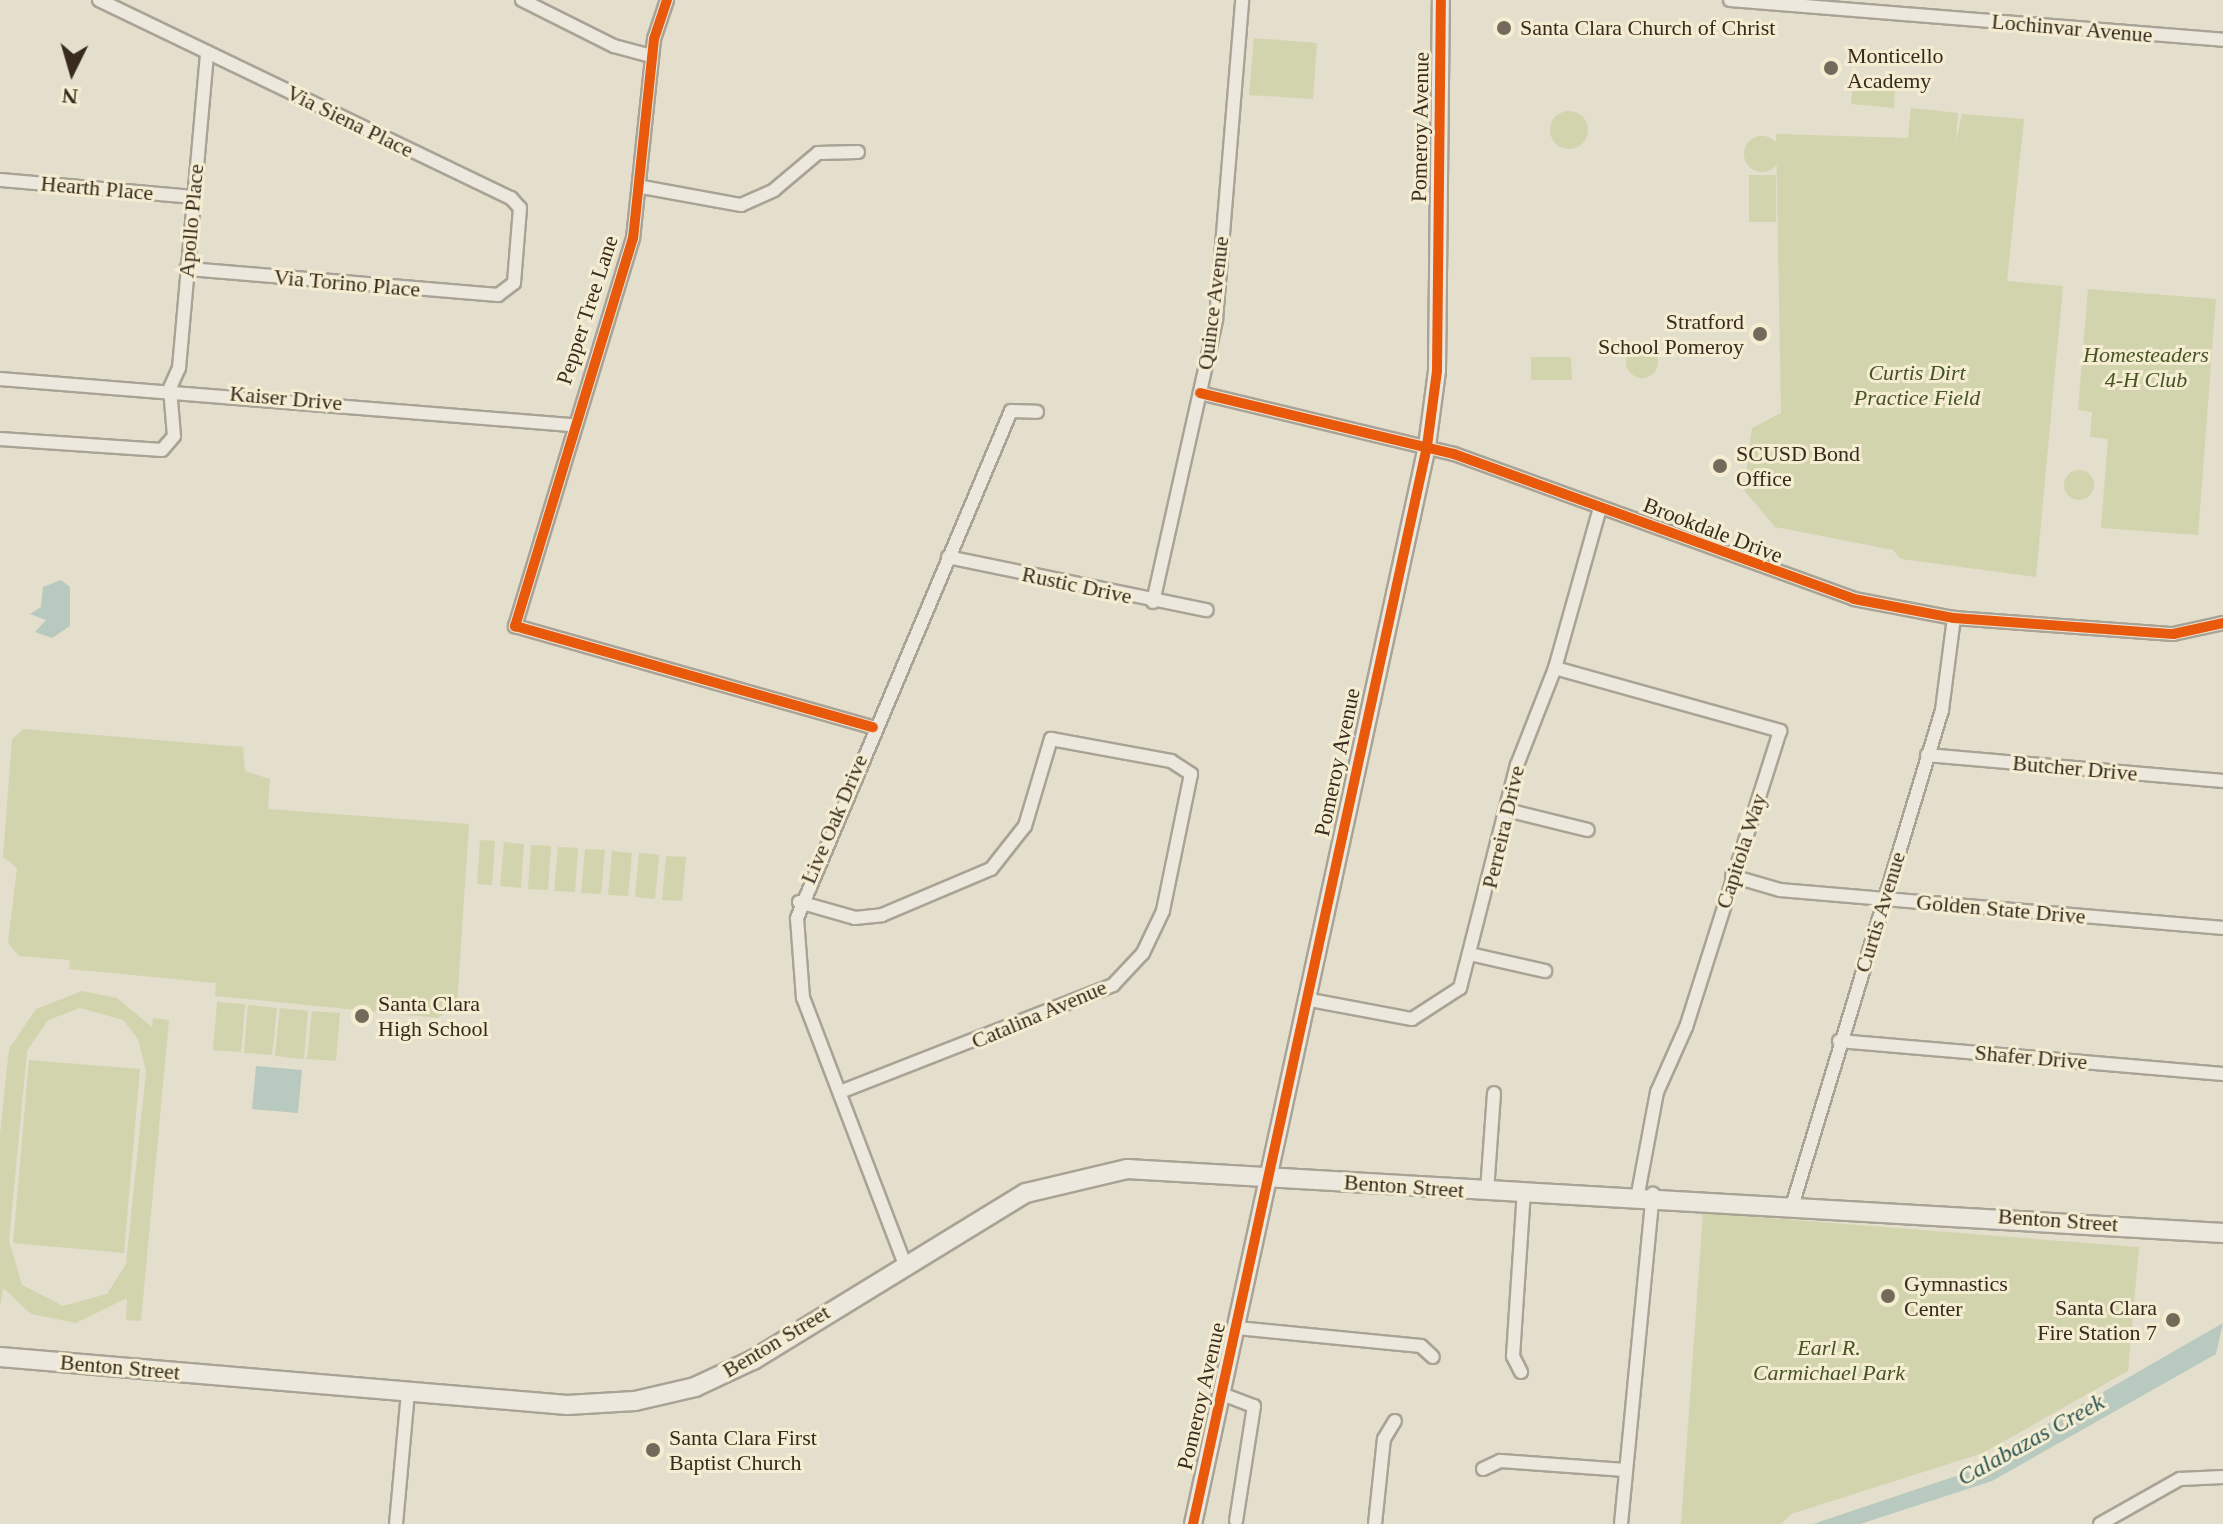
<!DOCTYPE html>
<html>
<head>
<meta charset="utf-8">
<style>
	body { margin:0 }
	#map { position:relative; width:2223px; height:1524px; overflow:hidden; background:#e4decc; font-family:"Times New Roman",serif }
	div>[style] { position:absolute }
	.green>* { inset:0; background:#d2d4ae }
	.round { border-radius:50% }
	.water>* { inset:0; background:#b8c9bf }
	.roads { filter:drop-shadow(2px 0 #a9a395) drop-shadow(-2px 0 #a9a395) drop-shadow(0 2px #a9a395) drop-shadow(0 -2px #a9a395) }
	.minor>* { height:12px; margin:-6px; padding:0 6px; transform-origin:6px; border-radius:6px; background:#ece8de }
	.tertiary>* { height:16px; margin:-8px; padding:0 8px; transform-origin:8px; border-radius:8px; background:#ece8de }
	.secondary>* { height:18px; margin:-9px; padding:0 9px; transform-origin:9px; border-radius:9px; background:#ece8de }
	.cycleway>* { height:10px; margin:-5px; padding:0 5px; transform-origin:5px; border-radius:5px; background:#e8590c }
	.dots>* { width:22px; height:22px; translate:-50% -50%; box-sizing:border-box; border:4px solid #f5edd2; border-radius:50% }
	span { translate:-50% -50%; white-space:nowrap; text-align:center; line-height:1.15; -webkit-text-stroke:6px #f5edd2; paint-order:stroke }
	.poi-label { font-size:22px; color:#382b1e }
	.left { translate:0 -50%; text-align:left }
	.right { translate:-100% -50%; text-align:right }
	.street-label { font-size:22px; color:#382b1e }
	.park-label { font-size:22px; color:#465424; font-style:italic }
	.water-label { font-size:24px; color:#2d5757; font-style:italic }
	.north { position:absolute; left:32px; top:32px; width:80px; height:80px; -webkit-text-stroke:6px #f5edd2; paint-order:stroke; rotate:185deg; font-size:22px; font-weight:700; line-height:32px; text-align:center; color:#382b1e }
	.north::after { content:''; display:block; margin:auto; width:28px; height:36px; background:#382b1e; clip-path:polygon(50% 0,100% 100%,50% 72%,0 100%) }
</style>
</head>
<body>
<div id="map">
	<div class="green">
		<div style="clip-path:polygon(1254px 38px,1317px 43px,1313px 99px,1249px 95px)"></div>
		<div style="clip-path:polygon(1853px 85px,1895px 89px,1894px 108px,1851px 104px)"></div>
		<div style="clip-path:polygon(1911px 108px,1958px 113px,1956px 142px,1962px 114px,2024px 119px,2007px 281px,2063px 286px,2036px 577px,1901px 559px,1893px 550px,1775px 527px,1744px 490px,1752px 428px,1781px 413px,1776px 134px,1908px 138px)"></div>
		<div class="round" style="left:1550px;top:111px;width:38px;height:38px"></div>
		<div class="round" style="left:1744px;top:136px;width:36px;height:36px"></div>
		<div style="clip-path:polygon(1749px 175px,1776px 175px,1776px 222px,1749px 222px)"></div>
		<div style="clip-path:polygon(2088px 289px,2216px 299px,2198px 535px,2101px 528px,2108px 439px,2090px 437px,2092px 412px,2078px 410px)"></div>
		<div class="round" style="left:1626px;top:346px;width:32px;height:32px"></div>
		<div style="clip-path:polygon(1531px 357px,1571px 357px,1572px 380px,1531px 380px)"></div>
		<div class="round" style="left:2064px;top:470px;width:30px;height:30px"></div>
		<div style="clip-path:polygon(24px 729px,243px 747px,245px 771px,270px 779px,268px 809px,469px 824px,457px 1004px,438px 1018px,215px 996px,216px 983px,69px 969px,70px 960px,19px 956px,8px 943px,17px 868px,3px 857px,12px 739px)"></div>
		<div style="clip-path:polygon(480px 840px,495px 841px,492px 885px,477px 884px)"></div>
		<div style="clip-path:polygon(504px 842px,524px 844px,521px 888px,500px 886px)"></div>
		<div style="clip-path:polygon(531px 845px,551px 846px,548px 890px,528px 889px)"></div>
		<div style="clip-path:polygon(558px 847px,578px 848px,575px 892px,554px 891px)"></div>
		<div style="clip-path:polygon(585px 849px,605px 850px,601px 894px,581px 893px)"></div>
		<div style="clip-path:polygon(612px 851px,632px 853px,628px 896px,608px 895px)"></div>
		<div style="clip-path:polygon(639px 853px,659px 855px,655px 899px,635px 897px)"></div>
		<div style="clip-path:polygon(666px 856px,686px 857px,682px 901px,662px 900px)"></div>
		<div style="clip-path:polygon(evenodd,82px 991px,117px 998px,152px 1027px,153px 1018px,169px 1020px,141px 1321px,126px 1320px,127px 1298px,76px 1323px,31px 1314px,3px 1288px,0 1307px,0 1135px,9px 1049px,36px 1009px,82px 991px,80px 1008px,123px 1020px,138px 1039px,146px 1071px,126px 1264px,107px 1294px,63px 1306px,22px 1285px,9px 1241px,27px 1051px,48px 1020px,80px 1008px)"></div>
		<div style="clip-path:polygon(217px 1002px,245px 1004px,241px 1052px,213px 1050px)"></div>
		<div style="clip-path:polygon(248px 1005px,277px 1008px,272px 1055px,244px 1053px)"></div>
		<div style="clip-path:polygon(280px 1008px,308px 1011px,304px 1059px,275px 1056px)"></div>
		<div style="clip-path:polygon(312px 1011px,340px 1013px,336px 1061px,307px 1059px)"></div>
		<div style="clip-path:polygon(29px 1060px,140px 1069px,124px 1253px,13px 1243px)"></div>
		<div style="clip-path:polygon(1703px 1213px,2139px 1247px,2128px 1371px,1983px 1453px,1791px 1514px,1781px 1524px,1681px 1524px)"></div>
	</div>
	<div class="water">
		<div style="clip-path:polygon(61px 580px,70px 587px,70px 626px,52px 638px,35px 632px,46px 620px,30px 614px,41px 607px,43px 587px)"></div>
		<div style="clip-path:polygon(256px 1066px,302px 1070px,298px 1113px,252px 1109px)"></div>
		<div style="clip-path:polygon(2223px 1323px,2216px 1354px,1992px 1481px,1860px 1524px,1813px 1524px,1959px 1475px)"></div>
	</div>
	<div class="roads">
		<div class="minor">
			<div style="left:99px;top:0;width:457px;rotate:25.7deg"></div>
			<div style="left:511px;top:198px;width:13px;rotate:48deg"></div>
			<div style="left:520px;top:208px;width:75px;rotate:94.6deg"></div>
			<div style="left:514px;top:283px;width:20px;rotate:143deg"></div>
			<div style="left:498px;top:295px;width:313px;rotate:-175.2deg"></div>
			<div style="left:522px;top:0;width:103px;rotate:26.6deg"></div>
			<div style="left:614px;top:46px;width:39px;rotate:15deg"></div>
			<div style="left:667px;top:0;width:41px;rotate:108.4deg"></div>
			<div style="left:654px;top:39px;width:200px;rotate:96deg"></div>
			<div style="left:633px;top:238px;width:406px;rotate:106.9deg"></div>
			<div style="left:515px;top:626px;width:372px;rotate:15.8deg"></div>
			<div style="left:1730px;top:0;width:495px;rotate:4.6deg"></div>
			<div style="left:0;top:180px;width:194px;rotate:5deg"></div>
			<div style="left:642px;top:187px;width:101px;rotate:10.3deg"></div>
			<div style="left:741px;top:205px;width:36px;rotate:-24deg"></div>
			<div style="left:774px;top:190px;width:57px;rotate:-40.1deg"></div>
			<div style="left:818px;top:153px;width:40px;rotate:-1.4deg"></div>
			<div style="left:0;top:379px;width:572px;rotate:4.61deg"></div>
			<div style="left:170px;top:388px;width:22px;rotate:-66deg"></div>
			<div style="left:179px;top:368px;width:317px;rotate:-84.9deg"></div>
			<div style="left:1200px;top:393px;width:261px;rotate:13.5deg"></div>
			<div style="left:1454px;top:454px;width:425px;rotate:19.9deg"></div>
			<div style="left:1854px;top:599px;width:102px;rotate:10.8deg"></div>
			<div style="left:1954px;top:618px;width:220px;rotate:4.2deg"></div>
			<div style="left:2173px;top:634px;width:51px;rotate:-12.4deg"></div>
			<div style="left:0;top:439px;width:162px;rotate:3.9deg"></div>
			<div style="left:162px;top:450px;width:18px;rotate:-49deg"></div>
			<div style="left:174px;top:436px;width:48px;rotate:-94.8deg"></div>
			<div style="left:948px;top:557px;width:264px;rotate:11.6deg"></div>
			<div style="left:1153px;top:602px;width:290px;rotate:-77.4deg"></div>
			<div style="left:1216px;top:319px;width:320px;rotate:-85.3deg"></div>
			<div style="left:1555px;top:668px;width:234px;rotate:15.6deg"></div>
			<div style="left:1780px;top:731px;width:311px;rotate:107.6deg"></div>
			<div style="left:1686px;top:1027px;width:71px;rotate:114deg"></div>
			<div style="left:1657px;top:1092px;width:104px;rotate:100.6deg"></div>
			<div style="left:1927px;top:755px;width:297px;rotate:5deg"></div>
			<div style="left:1507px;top:810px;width:83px;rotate:13.9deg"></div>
			<div style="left:1732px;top:876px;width:50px;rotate:16.3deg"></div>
			<div style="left:1780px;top:890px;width:445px;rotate:4.9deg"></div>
			<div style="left:799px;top:902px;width:58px;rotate:15.9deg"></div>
			<div style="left:855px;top:918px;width:27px;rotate:-6deg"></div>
			<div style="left:882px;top:915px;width:118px;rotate:-22.9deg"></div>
			<div style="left:991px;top:869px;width:55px;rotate:-51.7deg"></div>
			<div style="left:1025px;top:826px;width:91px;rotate:-73.4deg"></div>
			<div style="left:1051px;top:739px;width:122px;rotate:10.4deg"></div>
			<div style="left:1171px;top:761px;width:24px;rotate:33deg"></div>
			<div style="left:1191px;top:774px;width:140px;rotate:101.6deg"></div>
			<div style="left:1163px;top:911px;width:47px;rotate:115.5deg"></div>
			<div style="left:1143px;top:953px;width:44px;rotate:133.2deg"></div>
			<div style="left:1113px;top:985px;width:293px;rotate:158.6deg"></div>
			<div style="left:1474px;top:955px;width:73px;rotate:12.7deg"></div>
			<div style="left:1305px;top:999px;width:109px;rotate:10.6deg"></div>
			<div style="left:1412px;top:1019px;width:57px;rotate:-32.9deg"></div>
			<div style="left:1460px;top:988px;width:230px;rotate:-75.7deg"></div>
			<div style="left:1517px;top:765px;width:104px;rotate:-68.6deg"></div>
			<div style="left:1555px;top:668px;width:166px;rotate:-74.3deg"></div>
			<div style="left:1839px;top:1041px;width:385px;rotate:4.9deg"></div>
			<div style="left:1487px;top:1191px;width:98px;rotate:-85.9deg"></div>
			<div style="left:1793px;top:1203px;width:515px;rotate:-73.18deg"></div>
			<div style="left:1942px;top:710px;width:93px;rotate:-82.6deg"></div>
			<div style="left:904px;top:1262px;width:283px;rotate:-110.9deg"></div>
			<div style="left:803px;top:998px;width:80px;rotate:-94.3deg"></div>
			<div style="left:797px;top:918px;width:550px;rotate:-67.12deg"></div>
			<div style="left:1011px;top:411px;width:26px;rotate:2deg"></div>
			<div style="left:1237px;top:1328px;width:185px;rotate:5.6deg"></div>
			<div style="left:1421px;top:1346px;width:16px;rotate:43deg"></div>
			<div style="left:1521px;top:1372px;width:18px;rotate:-117deg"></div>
			<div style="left:1513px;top:1356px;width:166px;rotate:-86.2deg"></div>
			<div style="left:1222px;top:1394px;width:34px;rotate:21deg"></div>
			<div style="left:1254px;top:1406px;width:116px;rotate:98.9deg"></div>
			<div style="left:1483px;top:1469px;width:19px;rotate:-25deg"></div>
			<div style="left:1500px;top:1461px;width:126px;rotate:4.1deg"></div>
			<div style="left:396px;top:1524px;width:133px;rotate:-84.8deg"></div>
			<div style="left:1375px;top:1524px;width:85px;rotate:-84deg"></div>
			<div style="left:1384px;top:1439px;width:21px;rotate:-59deg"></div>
			<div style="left:1621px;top:1524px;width:332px;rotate:-84.5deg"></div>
			<div style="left:2100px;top:1524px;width:92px;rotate:-29.4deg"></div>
			<div style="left:2180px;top:1479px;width:43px;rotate:-2.7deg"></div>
		</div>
		<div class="tertiary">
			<div style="left:1193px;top:1524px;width:1103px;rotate:-77.75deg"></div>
			<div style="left:1427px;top:446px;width:76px;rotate:-82.4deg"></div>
			<div style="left:1437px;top:371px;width:371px;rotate:-89.4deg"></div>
		</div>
		<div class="secondary">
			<div style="left:0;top:1357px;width:569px;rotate:4.84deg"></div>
			<div style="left:567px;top:1405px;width:68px;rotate:-3.4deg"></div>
			<div style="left:635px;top:1401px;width:62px;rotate:-13.1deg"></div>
			<div style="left:695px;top:1387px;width:64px;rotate:-25deg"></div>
			<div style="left:753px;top:1360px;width:320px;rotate:-31.5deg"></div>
			<div style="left:1026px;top:1193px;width:104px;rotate:-13.4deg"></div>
			<div style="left:1127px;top:1169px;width:1098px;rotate:3.34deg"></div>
		</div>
	</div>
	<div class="cycleway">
		<div style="left:667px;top:0;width:41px;rotate:108.4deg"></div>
		<div style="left:654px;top:39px;width:200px;rotate:96deg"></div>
		<div style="left:633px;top:238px;width:406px;rotate:106.9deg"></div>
		<div style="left:515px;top:626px;width:372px;rotate:15.8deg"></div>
		<div style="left:1200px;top:393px;width:261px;rotate:13.5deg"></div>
		<div style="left:1454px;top:454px;width:425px;rotate:19.9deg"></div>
		<div style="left:1854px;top:599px;width:102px;rotate:10.8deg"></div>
		<div style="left:1954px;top:618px;width:220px;rotate:4.2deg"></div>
		<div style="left:2173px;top:634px;width:51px;rotate:-12.4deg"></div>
		<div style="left:1193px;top:1524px;width:1103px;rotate:-77.75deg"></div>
		<div style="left:1427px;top:446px;width:76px;rotate:-82.4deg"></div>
		<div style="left:1437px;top:371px;width:371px;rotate:-89.4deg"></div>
	</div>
	<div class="dots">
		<div style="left:1504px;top:28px;background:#746a5b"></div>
		<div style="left:1831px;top:68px;background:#746a5b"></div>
		<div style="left:1760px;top:334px;background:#746a5b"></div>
		<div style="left:1720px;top:466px;background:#746a5b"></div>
		<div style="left:362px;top:1016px;background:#746a5b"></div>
		<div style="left:1888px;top:1296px;background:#746a5b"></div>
		<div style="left:2173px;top:1320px;background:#746a5b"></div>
		<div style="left:653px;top:1450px;background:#746a5b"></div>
	</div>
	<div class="poi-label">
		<span class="left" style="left:1520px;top:28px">Santa Clara Church of Christ</span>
		<span class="left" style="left:1847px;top:68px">Monticello<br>Academy</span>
		<span class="right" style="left:1744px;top:334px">Stratford<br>School Pomeroy</span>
		<span class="left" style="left:1736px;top:466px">SCUSD Bond<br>Office</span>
		<span class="left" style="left:378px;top:1016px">Santa Clara<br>High School</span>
		<span class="left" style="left:1904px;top:1296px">Gymnastics<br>Center</span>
		<span class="right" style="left:2157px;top:1320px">Santa Clara<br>Fire Station 7</span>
		<span class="left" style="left:669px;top:1450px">Santa Clara First<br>Baptist Church</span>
	</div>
	<div class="street-label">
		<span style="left:2072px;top:28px;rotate:5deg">Lochinvar Avenue</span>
		<span style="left:350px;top:121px;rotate:26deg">Via Siena Place</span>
		<span style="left:1420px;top:127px;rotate:-89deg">Pomeroy Avenue</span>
		<span style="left:97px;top:188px;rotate:5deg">Hearth Place</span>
		<span style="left:191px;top:221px;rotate:-85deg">Apollo Place</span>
		<span style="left:347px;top:283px;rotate:5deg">Via Torino Place</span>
		<span style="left:1213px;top:303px;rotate:-83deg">Quince Avenue</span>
		<span style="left:587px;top:310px;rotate:-72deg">Pepper Tree Lane</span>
		<span style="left:286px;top:398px;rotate:5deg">Kaiser Drive</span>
		<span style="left:1713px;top:530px;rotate:21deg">Brookdale Drive</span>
		<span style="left:1077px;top:585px;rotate:12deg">Rustic Drive</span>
		<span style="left:1337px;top:762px;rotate:-78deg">Pomeroy Avenue</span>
		<span style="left:2075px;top:768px;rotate:5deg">Butcher Drive</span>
		<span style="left:834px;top:819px;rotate:-67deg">Live Oak Drive</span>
		<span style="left:1503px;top:827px;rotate:-77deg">Perreira Drive</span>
		<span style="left:1741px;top:851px;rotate:-72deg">Capitola Way</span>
		<span style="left:2001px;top:909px;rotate:5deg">Golden State Drive</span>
		<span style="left:1880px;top:912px;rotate:-73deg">Curtis Avenue</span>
		<span style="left:1039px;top:1014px;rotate:-23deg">Catalina Avenue</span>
		<span style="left:2031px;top:1057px;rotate:5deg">Shafer Drive</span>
		<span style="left:1404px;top:1186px;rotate:4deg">Benton Street</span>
		<span style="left:2058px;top:1220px;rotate:4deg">Benton Street</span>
		<span style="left:776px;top:1341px;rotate:-31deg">Benton Street</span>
		<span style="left:120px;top:1367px;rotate:5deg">Benton Street</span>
		<span style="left:1201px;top:1396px;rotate:-77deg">Pomeroy Avenue</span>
	</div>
	<div class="park-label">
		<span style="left:2146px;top:367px">Homesteaders<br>4-H Club</span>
		<span style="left:1917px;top:385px">Curtis Dirt<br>Practice Field</span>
		<span style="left:1829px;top:1360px">Earl R.<br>Carmichael Park</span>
	</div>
	<div class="water-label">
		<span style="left:2031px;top:1440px;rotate:-29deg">Calabazas Creek</span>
	</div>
	<div class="north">N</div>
</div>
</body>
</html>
